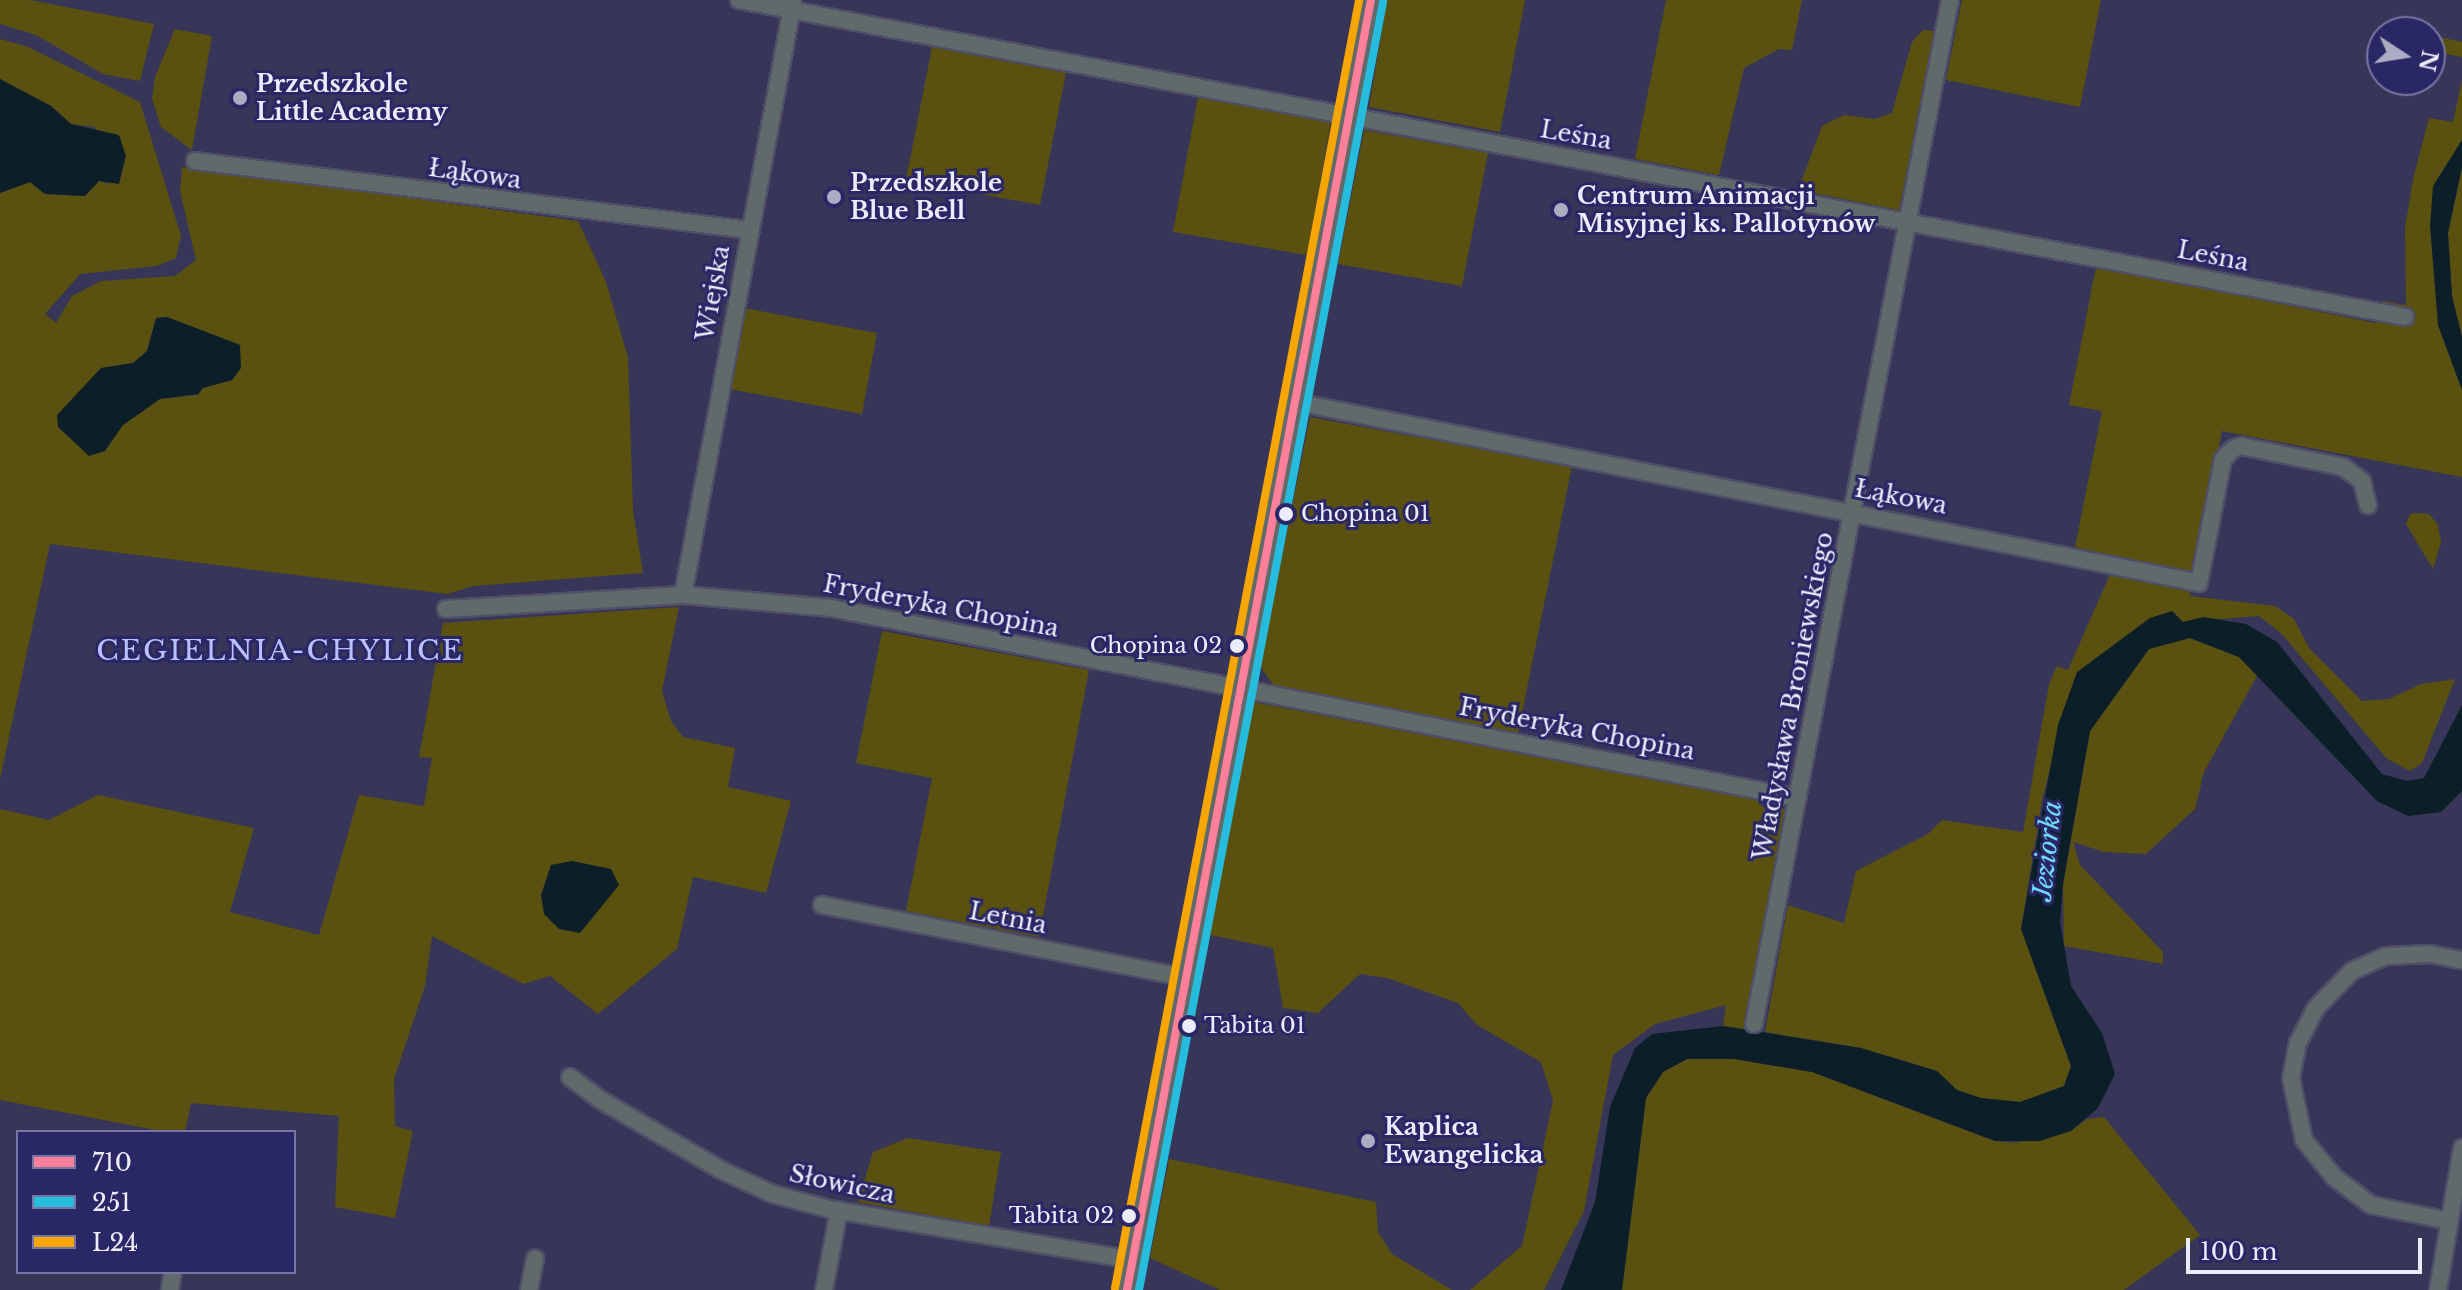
<!DOCTYPE html>
<html>
<head>
<meta charset="utf-8">
<style>
	body { margin:0 }
	#map { position:relative; width:2462px; height:1290px; overflow:hidden; background:#373658; font-family:"Libre Baskerville",serif }
	div>[style] { position:absolute }
	.green>* { inset:0; background:#5a5111 }
	.water>* { inset:0; background:#0c1f28 }
	.roads { filter:drop-shadow(2px 0 #4f4f69) drop-shadow(-2px 0 #4f4f69) drop-shadow(0 2px #4f4f69) drop-shadow(0 -2px #4f4f69) }
	.minor>* { height:16px; margin:-8px; padding:0 8px; transform-origin:8px; border-radius:8px; background:#616a6b }
	.tertiary>* { height:20px; margin:-10px; padding:0 10px; transform-origin:10px; border-radius:10px; background:#616a6b }
	.bus-1>* { height:8px; margin:-4px; padding:0 4px; transform-origin:4px; border-radius:4px; background:#ff8098 }
	.bus-2>* { height:8px; margin:-4px; padding:0 4px; transform-origin:4px; border-radius:4px; background:#26bcdd }
	.bus-3>* { height:8px; margin:-4px; padding:0 4px; transform-origin:4px; border-radius:4px; background:#f7a600 }
	.dots>* { width:22px; height:22px; translate:-50% -50%; box-sizing:border-box; border:4px solid #2a2767; border-radius:50% }
	span { translate:-50% -50%; white-space:nowrap; text-align:center; line-height:1.15; -webkit-text-stroke:6px #2a2767; paint-order:stroke }
	.bus-label { font-size:22px; color:#ebedfd }
	.left { translate:0 -50%; text-align:left }
	.right { translate:-100% -50%; text-align:right }
	.poi-label { font-size:24px; color:#ebedfd; font-weight:700 }
	.street-label { font-size:24px; color:#ebedfd }
	.water-label { font-size:26px; color:#70daf9; font-style:italic }
	.quarter-label { font-size:28px; color:#bbc1fe; letter-spacing:2px }
	.legend { position:absolute; left:16px; top:1130px; width:280px; height:144px; box-sizing:border-box; background:#2a2767; border:2px solid #7776a3; margin:0; padding:10px 14px; list-style:none; font-size:24px; color:#ebedfd }
	.legend li { display:flex; align-items:center; gap:16px; height:40px }
	.legend b { width:40px; border:2px solid #7776a3 }
	.north { position:absolute; left:2366px; top:16px; width:80px; height:80px; box-sizing:border-box; background:#2a2767; border:2px solid #7776a3; border-radius:50%; rotate:102deg; font-size:22px; font-weight:700; line-height:32px; text-align:center; color:#ebedfd }
	.north::after { content:''; display:block; margin:auto; width:28px; height:36px; background:#acadc3; clip-path:polygon(50% 0,100% 100%,50% 72%,0 100%) }
	.scale { position:absolute; left:2186px; top:1238px; width:236px; height:36px; box-sizing:border-box; border:4px solid #ebedfd; border-top:0; padding-left:10px; font-size:24px; line-height:28px; white-space:nowrap; color:#ebedfd; -webkit-text-stroke:6px #2a2767; paint-order:stroke }
</style>
</head>
<body>
<div id="map">
	<div class="green">
		<div style="clip-path:polygon(0 0,30px 0,154px 24px,140px 81px,103px 74px,36px 35px,0 24px)"></div>
		<div style="clip-path:polygon(1387px 0,1525px 0,1500px 132px,1369px 107px)"></div>
		<div style="clip-path:polygon(1666px 0,1802px 0,1792px 50px,1779px 49px,1744px 68px,1719px 175px,1635px 159px)"></div>
		<div style="clip-path:polygon(1962px 0,2101px 0,2080px 107px,1946px 80px)"></div>
		<div style="clip-path:polygon(175px 29px,212px 36px,192px 150px,161px 127px,152px 98px,155px 77px)"></div>
		<div style="clip-path:polygon(1923px 30px,1934px 31px,1899px 210px,1798px 190px,1822px 126px,1844px 115px,1875px 119px,1892px 113px,1912px 42px)"></div>
		<div style="clip-path:polygon(2430px 35px,2462px 42px,2462px 57px,2430px 51px)"></div>
		<div style="clip-path:polygon(evenodd,0 39px,28px 47px,140px 102px,181px 236px,176px 258px,157px 266px,80px 274px,45px 314px,56px 323px,72px 296px,101px 281px,175px 276px,196px 260px,180px 191px,182px 167px,578px 221px,606px 282px,628px 358px,633px 510px,643px 573px,473px 586px,448px 594px,50px 544px,0 779px,0 193px,30px 182px,45px 194px,85px 196px,99px 181px,110px 184px,95px 127px,71px 124px,51px 106px,0 79px,0 39px,167px 317px,240px 345px,232px 380px,203px 388px,198px 395px,160px 399px,123px 425px,93px 377px,101px 368px,133px 363px,147px 351px,156px 318px,167px 317px)"></div>
		<div style="clip-path:polygon(932px 47px,1066px 73px,1040px 205px,906px 180px)"></div>
		<div style="clip-path:polygon(2462px 80px,2462px 140px,2433px 186px,2438px 325px,2462px 390px,2462px 477px,2222px 431px,2193px 574px,2075px 547px,2102px 411px,2069px 405px,2096px 267px,2376px 323px,2382px 301px,2406px 305px,2405px 228px,2413px 179px,2429px 118px,2453px 122px)"></div>
		<div style="clip-path:polygon(1198px 97px,1331px 121px,1307px 255px,1173px 232px)"></div>
		<div style="clip-path:polygon(1364px 130px,1488px 153px,1462px 286px,1338px 264px)"></div>
		<div style="clip-path:polygon(2462px 167px,2462px 337px,2452px 296px,2448px 233px)"></div>
		<div style="clip-path:polygon(744px 308px,877px 333px,862px 414px,729px 389px)"></div>
		<div style="clip-path:polygon(1310px 417px,1572px 466px,1518px 733px,1273px 685px,1260px 666px)"></div>
		<div style="clip-path:polygon(2418px 513px,2429px 514px,2438px 525px,2441px 542px,2433px 569px,2406px 524px,2410px 514px)"></div>
		<div style="clip-path:polygon(2112px 570px,2191px 588px,2190px 596px,2275px 606px,2294px 619px,2309px 648px,2362px 701px,2389px 699px,2421px 684px,2455px 679px,2422px 763px,2410px 771px,2386px 758px,2282px 634px,2259px 616px,2183px 622px,2172px 611px,2051px 765px,2042px 800px,2021px 929px,2071px 1066px,2064px 1086px,2020px 1102px,1981px 1098px,1957px 1090px,1937px 1071px,1861px 1048px,1765px 1032px,1788px 905px,1844px 923px,1856px 871px,1928px 834px,1942px 820px,2023px 832px,2049px 684px,2057px 666px,2068px 670px)"></div>
		<div style="clip-path:polygon(679px 607px,662px 691px,671px 721px,683px 737px,735px 748px,728px 787px,791px 801px,766px 893px,693px 877px,677px 949px,598px 1014px,550px 976px,523px 984px,432px 936px,425px 986px,394px 1079px,395px 1126px,413px 1131px,395px 1218px,335px 1207px,339px 1116px,191px 1103px,185px 1132px,166px 1132px,0 1100px,0 809px,49px 820px,98px 795px,254px 828px,230px 912px,319px 935px,359px 795px,424px 806px,432px 758px,419px 757px,443px 623px)"></div>
		<div style="clip-path:polygon(882px 631px,1089px 670px,1039px 937px,906px 911px,932px 778px,856px 763px)"></div>
		<div style="clip-path:polygon(2190px 638px,2239px 657px,2258px 674px,2204px 772px,2195px 809px,2146px 854px,2104px 852px,2073px 842px,2080px 865px,2163px 952px,2163px 964px,2064px 946px,2063px 884px,2090px 731px,2149px 649px)"></div>
		<div style="clip-path:polygon(1253px 702px,1757px 800px,1771px 817px,1785px 807px,1745px 1029px,1723px 1026px,1726px 1005px,1655px 1024px,1613px 1055px,1584px 1211px,1544px 1290px,1470px 1290px,1522px 1246px,1553px 1101px,1541px 1062px,1477px 1025px,1458px 1003px,1387px 978px,1360px 974px,1318px 1013px,1283px 1008px,1273px 948px,1210px 935px)"></div>
		<div style="clip-path:polygon(1687px 1059px,1734px 1059px,1812px 1072px,1995px 1141px,2015px 1143px,2071px 1131px,2087px 1119px,2104px 1117px,2200px 1235px,2124px 1290px,1622px 1290px,1646px 1098px,1663px 1072px)"></div>
		<div style="clip-path:polygon(908px 1138px,1001px 1152px,989px 1226px,858px 1202px,873px 1152px)"></div>
		<div style="clip-path:polygon(1169px 1159px,1376px 1202px,1378px 1232px,1392px 1254px,1452px 1290px,1220px 1290px,1150px 1258px)"></div>
	</div>
	<div class="water">
		<div style="clip-path:polygon(0 79px,51px 106px,71px 124px,119px 135px,126px 156px,119px 184px,99px 181px,85px 196px,45px 194px,30px 182px,0 193px)"></div>
		<div style="clip-path:polygon(2462px 140px,2462px 167px,2448px 233px,2452px 296px,2462px 337px,2462px 390px,2438px 325px,2430px 226px,2433px 186px)"></div>
		<div style="clip-path:polygon(167px 317px,240px 345px,241px 368px,232px 380px,203px 388px,198px 394px,160px 399px,123px 425px,105px 451px,89px 456px,58px 427px,57px 415px,101px 368px,133px 363px,147px 351px,156px 318px)"></div>
		<div style="clip-path:polygon(2172px 611px,2183px 622px,2203px 617px,2246px 624px,2277px 642px,2382px 774px,2407px 781px,2424px 778px,2462px 705px,2462px 791px,2441px 812px,2408px 816px,2377px 801px,2239px 657px,2190px 638px,2149px 649px,2090px 731px,2063px 884px,2060px 922px,2071px 986px,2102px 1033px,2115px 1074px,2098px 1108px,2071px 1131px,2040px 1141px,1995px 1141px,1812px 1072px,1734px 1059px,1687px 1059px,1663px 1072px,1646px 1098px,1622px 1290px,1561px 1290px,1595px 1202px,1610px 1107px,1635px 1048px,1652px 1034px,1723px 1026px,1861px 1048px,1937px 1071px,1957px 1090px,1981px 1098px,2020px 1102px,2064px 1086px,2071px 1066px,2021px 929px,2058px 725px,2077px 672px,2150px 618px)"></div>
		<div style="clip-path:polygon(572px 861px,611px 869px,619px 885px,580px 933px,559px 929px,544px 914px,541px 895px,551px 865px)"></div>
	</div>
	<div class="roads">
		<div class="minor">
			<div style="left:739px;top:0;width:1696px;rotate:10.77deg"></div>
			<div style="left:195px;top:161px;width:557px;rotate:7.11deg"></div>
			<div style="left:1296px;top:402px;width:921px;rotate:11.33deg"></div>
			<div style="left:2199px;top:583px;width:126px;rotate:-79deg"></div>
			<div style="left:2223px;top:459px;width:14px;rotate:-45deg"></div>
			<div style="left:2233px;top:449px;width:9px;rotate:-21deg"></div>
			<div style="left:2241px;top:446px;width:104px;rotate:11.6deg"></div>
			<div style="left:2343px;top:467px;width:24px;rotate:36deg"></div>
			<div style="left:2362px;top:481px;width:25px;rotate:76deg"></div>
			<div style="left:683px;top:595px;width:603px;rotate:-79.49deg"></div>
			<div style="left:446px;top:609px;width:237px;rotate:-3.4deg"></div>
			<div style="left:683px;top:595px;width:149px;rotate:5deg"></div>
			<div style="left:831px;top:608px;width:985px;rotate:11.12deg"></div>
			<div style="left:822px;top:905px;width:371px;rotate:11.3deg"></div>
			<div style="left:1754px;top:1024px;width:1043px;rotate:-79.16deg"></div>
			<div style="left:570px;top:1077px;width:36px;rotate:37deg"></div>
			<div style="left:599px;top:1099px;width:141px;rotate:30.2deg"></div>
			<div style="left:721px;top:1170px;width:57px;rotate:24.8deg"></div>
			<div style="left:773px;top:1194px;width:58px;rotate:15deg"></div>
			<div style="left:829px;top:1209px;width:308px;rotate:9.5deg"></div>
			<div style="left:2449px;top:1221px;width:80px;rotate:-168.4deg"></div>
			<div style="left:2371px;top:1205px;width:46px;rotate:-142.9deg"></div>
			<div style="left:2334px;top:1177px;width:48px;rotate:-129deg"></div>
			<div style="left:2304px;top:1140px;width:63px;rotate:-101.8deg"></div>
			<div style="left:2291px;top:1078px;width:36px;rotate:-79deg"></div>
			<div style="left:2298px;top:1043px;width:39px;rotate:-63deg"></div>
			<div style="left:2316px;top:1008px;width:52px;rotate:-45.8deg"></div>
			<div style="left:2352px;top:971px;width:37px;rotate:-24deg"></div>
			<div style="left:2386px;top:956px;width:44px;rotate:-2.6deg"></div>
			<div style="left:2430px;top:954px;width:33px;rotate:11deg"></div>
			<div style="left:170px;top:1290px;width:18px;rotate:-81deg"></div>
			<div style="left:529px;top:1290px;width:32px;rotate:-79deg"></div>
			<div style="left:824px;top:1290px;width:81px;rotate:-79.4deg"></div>
			<div style="left:2438px;top:1290px;width:144px;rotate:-80.4deg"></div>
		</div>
		<div class="tertiary">
			<div style="left:1127px;top:1290px;width:1313px;rotate:-79.29deg"></div>
		</div>
	</div>
	<div class="bus-1">
		<div style="left:1127px;top:1290px;width:1313px;rotate:-79.29deg"></div>
	</div>
	<div class="bus-2">
		<div style="left:1139px;top:1290px;width:1311px;rotate:-79.27deg"></div>
	</div>
	<div class="bus-3">
		<div style="left:1115px;top:1288px;width:1311px;rotate:-79.27deg"></div>
	</div>
	<div class="dots">
		<div style="left:240px;top:98px;background:#acadc3"></div>
		<div style="left:834px;top:197px;background:#acadc3"></div>
		<div style="left:1561px;top:210px;background:#acadc3"></div>
		<div style="left:1286px;top:514px;background:#ebedfd"></div>
		<div style="left:1237px;top:646px;background:#ebedfd"></div>
		<div style="left:1189px;top:1026px;background:#ebedfd"></div>
		<div style="left:1368px;top:1141px;background:#acadc3"></div>
		<div style="left:1129px;top:1216px;background:#ebedfd"></div>
	</div>
	<div class="bus-label">
		<span class="left" style="left:1301px;top:514px">Chopina 01</span>
		<span class="right" style="left:1222px;top:646px">Chopina 02</span>
		<span class="left" style="left:1204px;top:1026px">Tabita 01</span>
		<span class="right" style="left:1114px;top:1216px">Tabita 02</span>
	</div>
	<div class="poi-label">
		<span class="left" style="left:256px;top:98px">Przedszkole<br>Little Academy</span>
		<span class="left" style="left:850px;top:197px">Przedszkole<br>Blue Bell</span>
		<span class="left" style="left:1577px;top:210px">Centrum Animacji<br>Misyjnej ks. Pallotynów</span>
		<span class="left" style="left:1384px;top:1141px">Kaplica<br>Ewangelicka</span>
	</div>
	<div class="street-label">
		<span style="left:1576px;top:135px;rotate:10deg">Leśna</span>
		<span style="left:475px;top:174px;rotate:8deg">Łąkowa</span>
		<span style="left:2213px;top:256px;rotate:11deg">Leśna</span>
		<span style="left:713px;top:293px;rotate:-80deg">Wiejska</span>
		<span style="left:1901px;top:497px;rotate:11deg">Łąkowa</span>
		<span style="left:941px;top:606px;rotate:11deg">Fryderyka Chopina</span>
		<span style="left:1793px;top:696px;rotate:-79deg">Władysława Broniewskiego</span>
		<span style="left:1577px;top:729px;rotate:11deg">Fryderyka Chopina</span>
		<span style="left:1008px;top:918px;rotate:11deg">Letnia</span>
		<span style="left:842px;top:1184px;rotate:12deg">Słowicza</span>
	</div>
	<div class="water-label">
		<span style="left:2048px;top:851px;rotate:-84deg">Jeziorka</span>
	</div>
	<div class="quarter-label">
		<span style="left:280px;top:651px">CEGIELNIA-CHYLICE</span>
	</div>
	<ul class="legend">
	<li><b style="height:10px;background:#ff8098"></b>710</li>
	<li><b style="height:10px;background:#26bcdd"></b>251</li>
	<li><b style="height:10px;background:#f7a600"></b>L24</li>
	</ul>
	<div class="north">N</div>
	<div class="scale">100 m</div>
</div>
</body>
</html>
